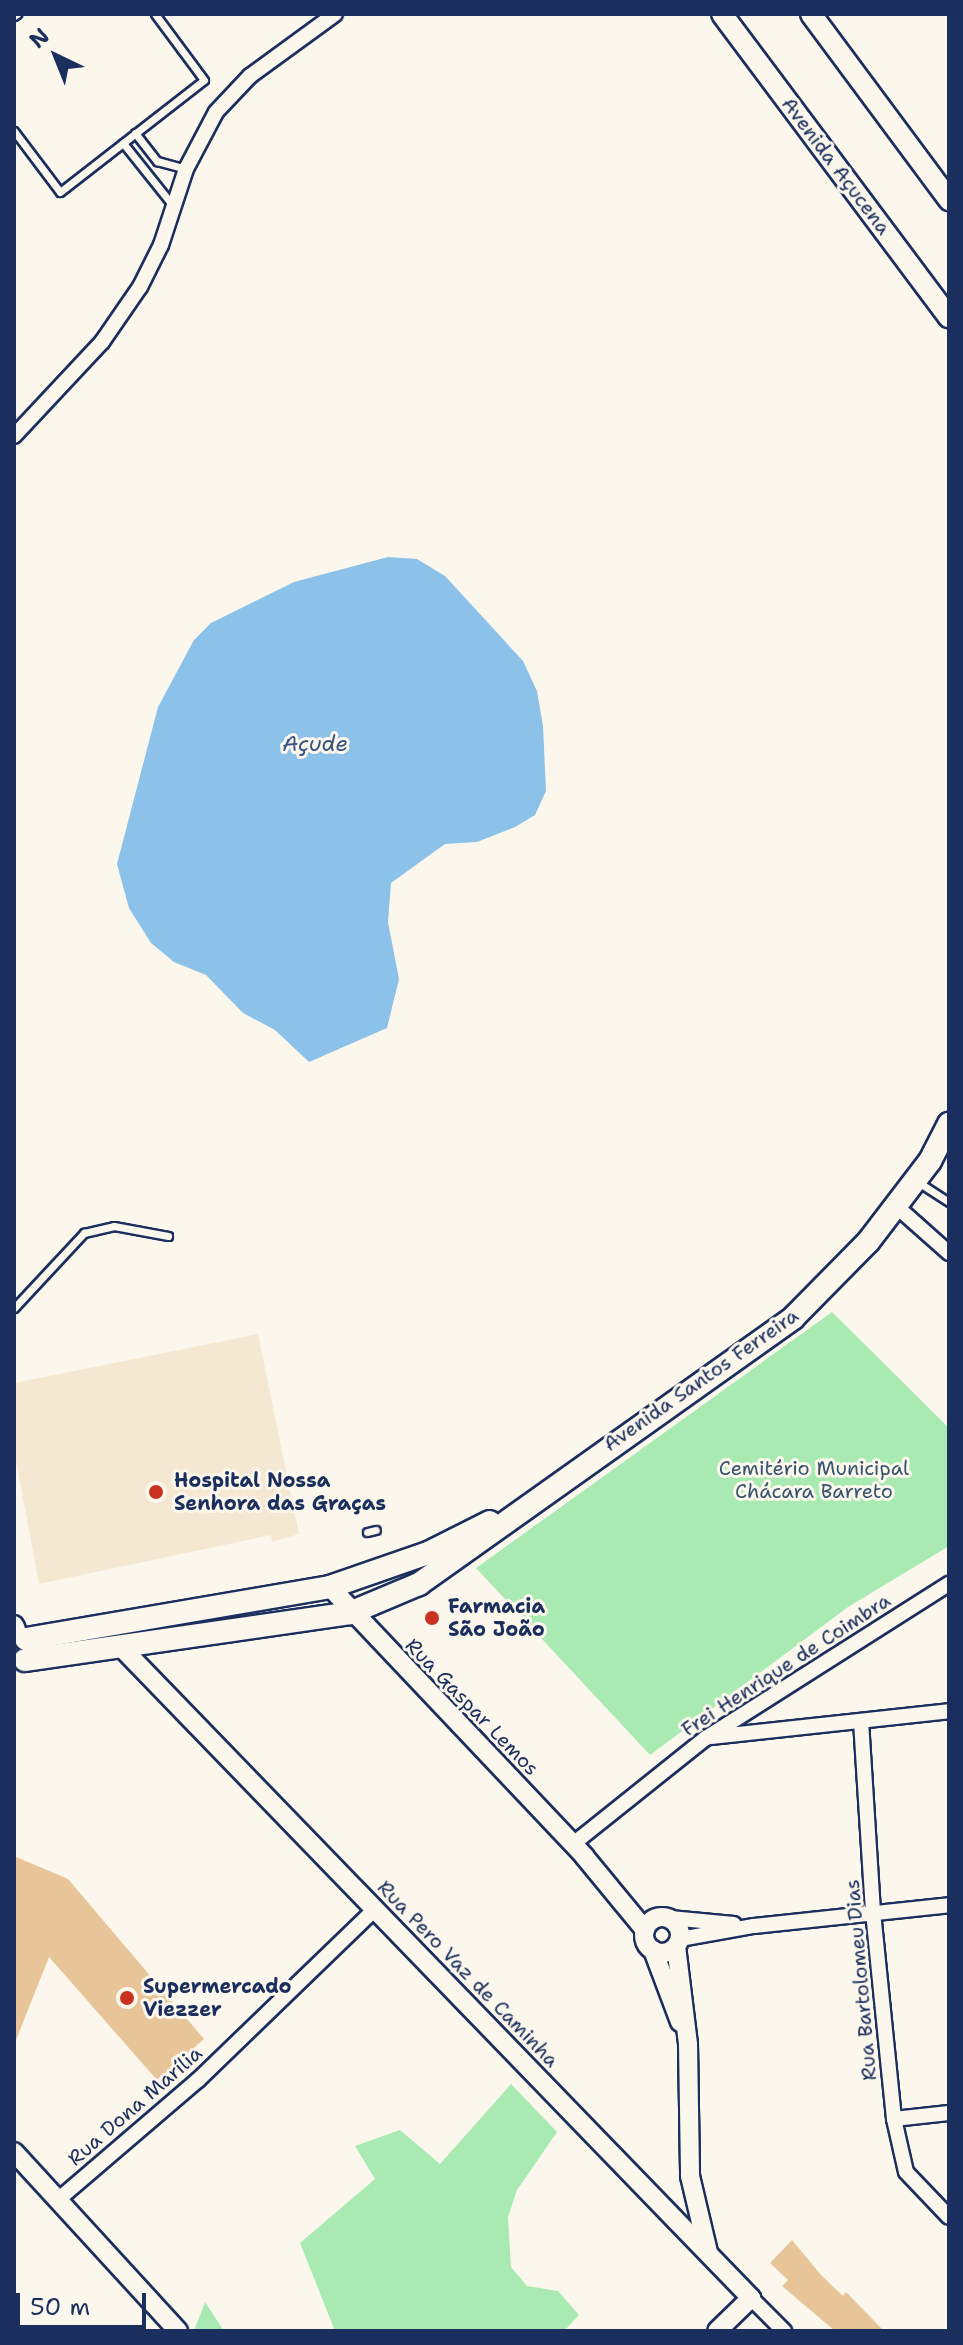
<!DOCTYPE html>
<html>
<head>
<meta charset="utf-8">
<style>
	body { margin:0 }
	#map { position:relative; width:963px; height:2345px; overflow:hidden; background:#fbf7ec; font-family:"Shantell Sans",sans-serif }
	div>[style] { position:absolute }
	.built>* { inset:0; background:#f5e8d3 }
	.green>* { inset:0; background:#a9eab2 }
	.water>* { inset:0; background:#8cc1ea }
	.building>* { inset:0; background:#e7c599 }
	.roads { filter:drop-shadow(2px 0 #1b2f5e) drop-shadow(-2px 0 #1b2f5e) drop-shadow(0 2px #1b2f5e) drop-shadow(0 -2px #1b2f5e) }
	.service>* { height:7px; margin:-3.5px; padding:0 3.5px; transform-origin:3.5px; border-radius:3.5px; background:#fbf7ec }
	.minor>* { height:14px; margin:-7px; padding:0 7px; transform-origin:7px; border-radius:7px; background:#fbf7ec }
	.tertiary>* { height:18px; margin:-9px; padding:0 9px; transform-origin:9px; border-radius:9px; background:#fbf7ec }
	.tertiary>.ring { margin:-9px; padding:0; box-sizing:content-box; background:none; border:18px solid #fbf7ec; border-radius:50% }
	.secondary>* { height:20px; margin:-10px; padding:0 10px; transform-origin:10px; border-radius:10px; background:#fbf7ec }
	.primary>* { height:22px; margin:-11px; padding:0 11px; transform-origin:11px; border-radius:11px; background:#fbf7ec }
	.dots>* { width:22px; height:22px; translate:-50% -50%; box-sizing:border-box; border:4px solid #fbf7ec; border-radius:50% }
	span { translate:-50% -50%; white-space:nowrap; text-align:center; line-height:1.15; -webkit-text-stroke:6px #fbf7ec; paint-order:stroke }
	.street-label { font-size:20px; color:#1b2f5e }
	.park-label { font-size:20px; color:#37546f }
	.poi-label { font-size:20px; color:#1b2f5e; font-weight:700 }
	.left { translate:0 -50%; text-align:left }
	.water-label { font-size:22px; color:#375481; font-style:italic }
	.frame { position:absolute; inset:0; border:16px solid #1b2f5e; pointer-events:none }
	.north { position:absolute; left:16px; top:16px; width:80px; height:80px; -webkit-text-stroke:6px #fbf7ec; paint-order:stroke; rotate:317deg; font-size:22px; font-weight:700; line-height:32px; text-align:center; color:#1b2f5e }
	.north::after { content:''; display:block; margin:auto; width:28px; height:36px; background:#1b2f5e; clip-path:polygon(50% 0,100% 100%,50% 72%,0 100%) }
	.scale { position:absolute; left:16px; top:2293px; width:130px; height:36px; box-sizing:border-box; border:4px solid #1b2f5e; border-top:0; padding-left:10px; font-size:24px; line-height:28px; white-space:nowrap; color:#1b2f5e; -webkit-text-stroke:6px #fbf7ec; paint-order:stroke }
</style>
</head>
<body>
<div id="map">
	<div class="built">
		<div style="clip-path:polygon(258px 1334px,299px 1534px,272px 1542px,271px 1535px,39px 1584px,14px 1450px,14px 1383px)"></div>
	</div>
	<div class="green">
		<div style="clip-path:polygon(832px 1312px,949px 1428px,949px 1546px,848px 1607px,650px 1755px,476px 1568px)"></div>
		<div style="clip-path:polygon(511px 2084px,557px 2132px,517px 2190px,508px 2217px,511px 2267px,527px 2286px,558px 2291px,579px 2315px,564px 2331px,335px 2331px,300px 2243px,375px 2179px,355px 2146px,400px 2130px,440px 2164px)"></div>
		<div style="clip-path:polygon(205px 2302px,224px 2331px,194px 2331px)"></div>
	</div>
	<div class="water">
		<div style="clip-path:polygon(388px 557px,417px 559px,445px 576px,523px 661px,537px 691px,543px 726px,546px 791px,535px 815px,515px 827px,477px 842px,445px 844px,391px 883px,388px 922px,399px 979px,387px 1028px,309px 1062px,275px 1030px,243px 1013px,206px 975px,174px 962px,151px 943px,129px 908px,117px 864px,158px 707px,194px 640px,211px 623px,294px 582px)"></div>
	</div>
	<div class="building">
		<div style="clip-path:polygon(14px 1856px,68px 1879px,204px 2039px,157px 2080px,49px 1957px,14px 2045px)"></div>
		<div style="clip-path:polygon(792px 2240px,821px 2275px,843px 2296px,846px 2292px,884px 2331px,835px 2331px,782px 2286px,788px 2280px,770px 2263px)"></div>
	</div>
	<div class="roads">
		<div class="service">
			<div style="left:14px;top:16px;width:4px;rotate:-34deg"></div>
			<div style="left:14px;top:131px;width:76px;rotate:53deg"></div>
			<div style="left:60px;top:192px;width:182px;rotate:-37.9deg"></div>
			<div style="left:204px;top:80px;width:82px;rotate:-126.6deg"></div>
			<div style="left:135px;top:133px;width:36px;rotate:52deg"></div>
			<div style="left:157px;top:161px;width:30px;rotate:15deg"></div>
			<div style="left:123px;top:143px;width:82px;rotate:51.4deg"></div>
			<div style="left:918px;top:1182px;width:37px;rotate:33deg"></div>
			<div style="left:14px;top:1308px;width:103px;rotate:-47deg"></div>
			<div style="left:84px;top:1233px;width:31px;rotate:-13deg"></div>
			<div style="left:114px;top:1226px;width:55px;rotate:10.5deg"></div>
			<div style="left:367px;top:1532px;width:9px;rotate:-13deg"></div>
		</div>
		<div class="minor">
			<div style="left:14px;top:436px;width:129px;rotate:-46.9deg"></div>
			<div style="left:102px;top:342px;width:67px;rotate:-55.4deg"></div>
			<div style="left:140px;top:287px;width:47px;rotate:-63.4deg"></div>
			<div style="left:161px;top:245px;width:80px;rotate:-71.8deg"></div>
			<div style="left:186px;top:169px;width:64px;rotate:-62.2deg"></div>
			<div style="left:216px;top:112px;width:50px;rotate:-46.6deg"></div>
			<div style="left:250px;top:76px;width:105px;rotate:-36.1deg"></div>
			<div style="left:896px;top:1206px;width:71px;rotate:41.6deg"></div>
			<div style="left:861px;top:1721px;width:191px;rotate:86.4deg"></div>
			<div style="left:873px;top:1912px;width:208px;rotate:84.2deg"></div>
			<div style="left:894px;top:2119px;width:54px;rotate:77.2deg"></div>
			<div style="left:906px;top:2172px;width:62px;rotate:46.3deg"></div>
			<div style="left:711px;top:1737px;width:239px;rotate:-6.2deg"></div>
			<div style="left:573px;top:1844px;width:170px;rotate:-38.6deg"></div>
			<div style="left:706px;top:1738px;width:288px;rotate:-32.4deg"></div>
			<div style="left:670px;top:1918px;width:64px;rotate:5.4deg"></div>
			<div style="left:680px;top:1939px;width:75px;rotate:-10deg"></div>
			<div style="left:754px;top:1926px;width:196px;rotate:-6.1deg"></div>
			<div style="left:894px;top:2119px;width:55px;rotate:-6.2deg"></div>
			<div style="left:59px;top:2199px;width:183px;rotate:-40.6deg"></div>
			<div style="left:198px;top:2080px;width:246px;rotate:-44deg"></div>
			<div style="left:751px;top:2298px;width:47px;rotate:45deg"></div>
		</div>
		<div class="tertiary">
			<div style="left:330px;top:1587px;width:370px;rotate:46.6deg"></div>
			<div style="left:584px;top:1856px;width:96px;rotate:50.5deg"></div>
			<div style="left:14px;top:1625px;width:4px;rotate:63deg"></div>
			<div style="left:121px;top:1647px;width:906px;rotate:45.94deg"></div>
			<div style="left:751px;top:2298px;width:47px;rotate:135.9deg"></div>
			<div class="ring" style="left:644px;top:1917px;width:18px;height:18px"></div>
			<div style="left:676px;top:1946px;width:99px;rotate:83deg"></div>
			<div style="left:688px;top:2044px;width:132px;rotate:89.1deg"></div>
			<div style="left:690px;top:2176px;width:78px;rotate:76.7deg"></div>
			<div style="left:653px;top:1950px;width:77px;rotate:69.4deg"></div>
			<div style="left:14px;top:2152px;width:243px;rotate:47.5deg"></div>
		</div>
		<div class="secondary">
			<div style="left:722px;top:14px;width:379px;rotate:53.2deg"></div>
			<div style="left:811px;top:14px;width:232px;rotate:53.4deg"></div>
		</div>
		<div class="primary">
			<div style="left:26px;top:1639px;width:308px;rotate:-9.7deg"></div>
			<div style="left:330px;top:1587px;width:104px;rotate:-19.1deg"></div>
			<div style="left:428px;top:1553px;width:69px;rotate:-26.6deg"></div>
			<div style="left:25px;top:1660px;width:328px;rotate:-8.2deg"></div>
			<div style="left:350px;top:1613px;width:75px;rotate:-22.8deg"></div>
			<div style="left:419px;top:1584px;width:459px;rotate:-35.4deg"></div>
			<div style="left:793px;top:1318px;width:107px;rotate:-45.4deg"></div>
			<div style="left:868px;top:1242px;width:102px;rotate:-52.6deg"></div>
			<div style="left:930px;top:1161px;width:42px;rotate:-62.8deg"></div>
		</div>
	</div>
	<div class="dots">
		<div style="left:156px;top:1492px;background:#c8321e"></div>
		<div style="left:432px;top:1618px;background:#c8321e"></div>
		<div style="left:127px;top:1998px;background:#c8321e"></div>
	</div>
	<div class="street-label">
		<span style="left:836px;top:166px;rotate:53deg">Avenida Açucena</span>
		<span style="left:701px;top:1380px;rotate:-35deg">Avenida Santos Ferreira</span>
		<span style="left:786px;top:1665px;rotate:-33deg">Frei Henrique de Coimbra</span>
		<span style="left:472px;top:1707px;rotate:46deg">Rua Gaspar Lemos</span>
		<span style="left:468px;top:1974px;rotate:46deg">Rua Pero Vaz de Caminha</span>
		<span style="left:861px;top:1980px;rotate:-95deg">Rua Bartolomeu Dias</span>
		<span style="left:135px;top:2106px;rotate:-41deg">Rua Dona Marília</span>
	</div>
	<div class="park-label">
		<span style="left:814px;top:1480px">Cemitério Municipal<br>Chácara Barreto</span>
	</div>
	<div class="poi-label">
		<span class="left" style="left:174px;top:1492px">Hospital Nossa<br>Senhora das Graças</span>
		<span class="left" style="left:448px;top:1618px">Farmacia<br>São João</span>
		<span class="left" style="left:143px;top:1998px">Supermercado<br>Viezzer</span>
	</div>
	<div class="water-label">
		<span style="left:315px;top:744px">Açude</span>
	</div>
	<div class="frame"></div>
	<div class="north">N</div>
	<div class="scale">50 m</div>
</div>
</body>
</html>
